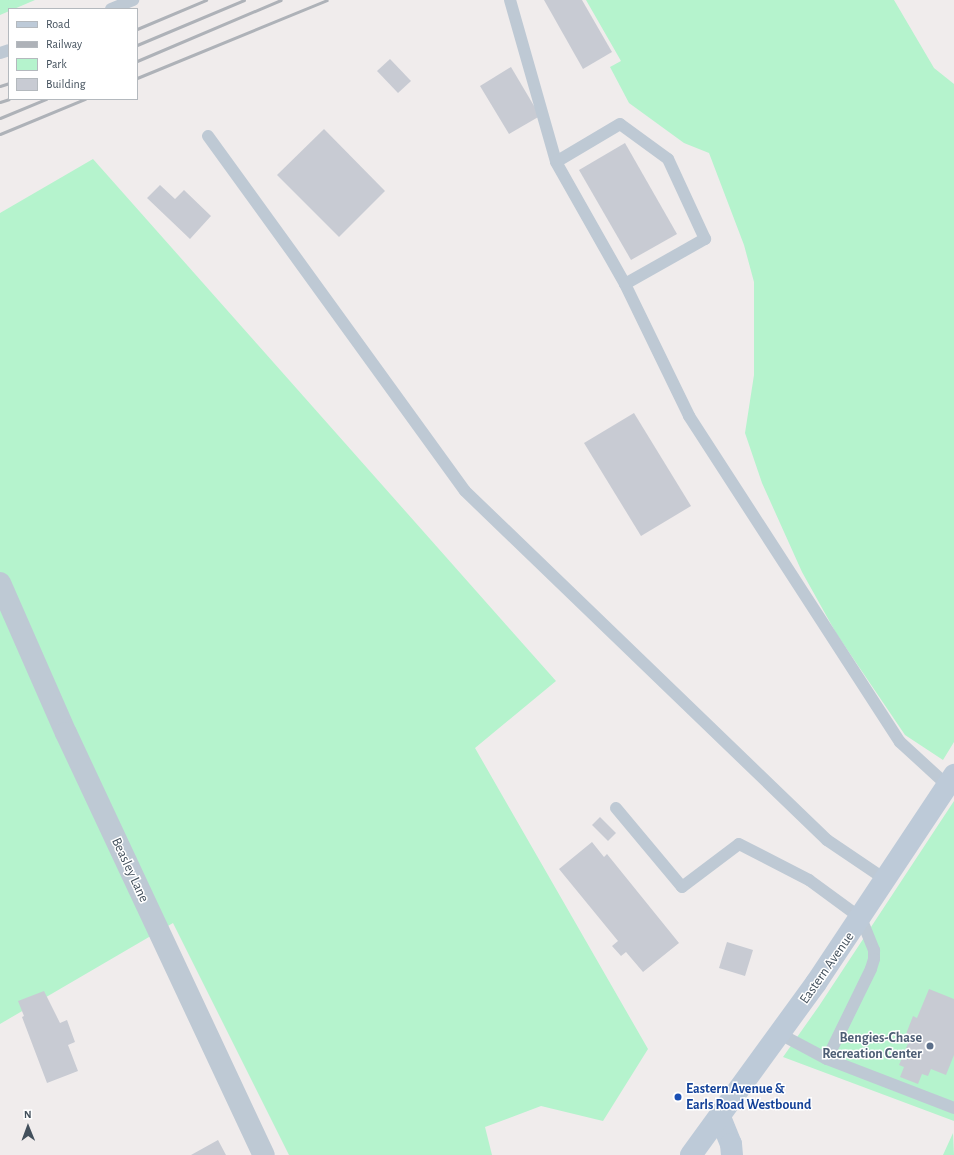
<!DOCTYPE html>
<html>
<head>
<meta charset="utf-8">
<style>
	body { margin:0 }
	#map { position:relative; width:954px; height:1155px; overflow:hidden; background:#f0ecec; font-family:"Alegreya Sans",sans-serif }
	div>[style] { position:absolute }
	.green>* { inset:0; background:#b5f3cd }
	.building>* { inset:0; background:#c8cbd3 }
	.lane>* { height:12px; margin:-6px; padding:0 6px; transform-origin:6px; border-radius:6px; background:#bec9d4 }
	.street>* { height:22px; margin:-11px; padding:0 11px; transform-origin:11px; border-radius:11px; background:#bec9d4 }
	.secondary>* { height:22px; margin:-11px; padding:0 11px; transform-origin:11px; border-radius:11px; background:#bdcad8 }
	.rail>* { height:3px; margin:-1.5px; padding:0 1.5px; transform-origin:1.5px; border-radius:1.5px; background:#aeb2b8 }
	.dots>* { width:11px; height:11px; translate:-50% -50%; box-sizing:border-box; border:2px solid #fff; border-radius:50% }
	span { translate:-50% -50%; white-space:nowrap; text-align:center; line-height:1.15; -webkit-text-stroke:3px #fff; paint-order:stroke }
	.street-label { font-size:14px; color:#43505c }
	.service-label { font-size:14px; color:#4e5e75; font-weight:700 }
	.right { translate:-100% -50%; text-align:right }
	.transit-label { font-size:14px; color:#164399; font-weight:700 }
	.left { translate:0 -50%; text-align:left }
	.legend { position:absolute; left:8px; top:8px; width:130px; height:92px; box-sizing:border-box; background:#fff; border:1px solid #b4b9be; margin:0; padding:5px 7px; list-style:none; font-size:12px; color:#43505c }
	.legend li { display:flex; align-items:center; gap:8px; height:20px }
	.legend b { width:20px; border:1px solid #b4b9be }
	.north { position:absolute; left:8px; top:1107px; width:40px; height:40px; -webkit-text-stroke:3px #fff; paint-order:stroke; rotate:359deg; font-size:11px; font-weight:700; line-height:16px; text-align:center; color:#43505c }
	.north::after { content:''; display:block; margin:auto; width:14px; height:18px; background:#43505c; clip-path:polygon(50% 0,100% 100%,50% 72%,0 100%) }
</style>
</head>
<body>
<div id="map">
	<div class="green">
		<div style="clip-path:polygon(0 0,35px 0,0 15px)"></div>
		<div style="clip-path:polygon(586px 0,894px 0,934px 68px,954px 84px,954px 742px,943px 760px,905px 735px,836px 633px,802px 572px,762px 483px,745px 433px,754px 375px,754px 282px,744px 245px,709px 153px,684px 143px,629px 103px,610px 67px,621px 61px)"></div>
		<div style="clip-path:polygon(93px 159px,556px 681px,475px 748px,648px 1049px,603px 1121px,541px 1106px,485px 1127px,492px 1155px,289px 1155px,173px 923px,0 1024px,0 213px)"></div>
		<div style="clip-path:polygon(954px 801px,954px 1121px,783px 1057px,819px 1006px)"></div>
		<div style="clip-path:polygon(953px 1133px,954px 1155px,943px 1155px)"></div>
	</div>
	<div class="building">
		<div style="clip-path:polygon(544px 0,582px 0,612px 52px,583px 69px)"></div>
		<div style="clip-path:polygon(390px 59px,411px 81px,398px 93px,377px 71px)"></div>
		<div style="clip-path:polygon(511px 67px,540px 116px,509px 134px,480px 86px)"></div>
		<div style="clip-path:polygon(324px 129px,385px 191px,339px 237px,277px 175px)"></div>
		<div style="clip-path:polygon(625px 143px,677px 234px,631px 260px,579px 170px)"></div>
		<div style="clip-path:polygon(160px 185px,175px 199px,184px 190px,211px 216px,190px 239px,147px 198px)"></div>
		<div style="clip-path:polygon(634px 413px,691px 506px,641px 536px,584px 443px)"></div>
		<div style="clip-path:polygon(600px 817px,616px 833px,608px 841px,592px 825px)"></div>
		<div style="clip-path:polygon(592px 842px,604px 857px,607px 854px,679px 943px,643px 972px,626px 952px,621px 956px,612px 946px,618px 941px,559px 869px)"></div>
		<div style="clip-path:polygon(727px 942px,753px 950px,745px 976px,719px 968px)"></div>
		<div style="clip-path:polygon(929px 989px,954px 999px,954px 1055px,946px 1075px,931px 1069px,928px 1076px,922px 1074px,918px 1084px,900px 1077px,904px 1067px,899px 1065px,911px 1036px,906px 1034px,913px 1016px,917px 1018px)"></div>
		<div style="clip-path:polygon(44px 991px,60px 1023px,67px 1020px,75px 1042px,68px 1045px,78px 1071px,47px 1083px,22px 1017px,24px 1016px,18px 1001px)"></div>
		<div style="clip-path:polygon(218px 1140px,226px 1155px,191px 1155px)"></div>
	</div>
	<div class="lane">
		<div style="left:510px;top:0;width:168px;rotate:74.1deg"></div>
		<div style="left:111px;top:9px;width:24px;rotate:-22deg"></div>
		<div style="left:0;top:53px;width:9px;rotate:-18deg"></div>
		<div style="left:208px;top:136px;width:438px;rotate:54.1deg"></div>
		<div style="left:465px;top:491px;width:503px;rotate:43.95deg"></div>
		<div style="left:827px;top:840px;width:71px;rotate:34.1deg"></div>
		<div style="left:625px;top:284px;width:92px;rotate:-29.4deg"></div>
		<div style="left:705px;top:239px;width:88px;rotate:-114.8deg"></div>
		<div style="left:668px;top:159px;width:59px;rotate:-143.9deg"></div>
		<div style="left:620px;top:124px;width:74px;rotate:149.3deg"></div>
		<div style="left:556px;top:162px;width:140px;rotate:60.5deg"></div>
		<div style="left:625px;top:284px;width:147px;rotate:64.1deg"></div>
		<div style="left:689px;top:416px;width:388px;rotate:57.1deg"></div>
		<div style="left:900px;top:742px;width:64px;rotate:42.5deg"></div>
		<div style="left:616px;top:808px;width:103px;rotate:50.1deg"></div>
		<div style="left:682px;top:887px;width:71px;rotate:-37deg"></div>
		<div style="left:739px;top:844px;width:79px;rotate:27.2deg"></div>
		<div style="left:809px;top:880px;width:64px;rotate:36.2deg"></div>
		<div style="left:861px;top:918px;width:35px;rotate:68deg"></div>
		<div style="left:874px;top:950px;width:9px;rotate:90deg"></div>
		<div style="left:874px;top:959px;width:10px;rotate:107deg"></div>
		<div style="left:871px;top:969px;width:100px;rotate:116.1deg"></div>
		<div style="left:780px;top:1034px;width:53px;rotate:28deg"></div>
		<div style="left:827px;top:1059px;width:136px;rotate:21.1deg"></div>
	</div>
	<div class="street">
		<div style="left:0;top:583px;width:164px;rotate:66.3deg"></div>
		<div style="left:66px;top:733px;width:466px;rotate:64.9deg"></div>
	</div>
	<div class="secondary">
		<div style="left:720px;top:1117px;width:29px;rotate:68deg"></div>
		<div style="left:731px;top:1144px;width:11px;rotate:85deg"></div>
		<div style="left:691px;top:1155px;width:213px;rotate:-54deg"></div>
		<div style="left:816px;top:983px;width:250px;rotate:-56.4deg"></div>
	</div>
	<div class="rail">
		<div style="left:137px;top:29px;width:75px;rotate:-22.8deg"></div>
		<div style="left:137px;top:45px;width:116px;rotate:-22.8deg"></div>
		<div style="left:137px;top:61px;width:156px;rotate:-23deg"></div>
		<div style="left:137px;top:78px;width:205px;rotate:-22.3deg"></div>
		<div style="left:0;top:86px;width:9px;rotate:-18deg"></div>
		<div style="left:0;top:102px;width:9px;rotate:-18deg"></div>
		<div style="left:0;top:118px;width:50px;rotate:-22.4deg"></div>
		<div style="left:0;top:134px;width:92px;rotate:-22.4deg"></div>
	</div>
	<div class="dots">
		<div style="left:930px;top:1046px;background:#5c6f8a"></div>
		<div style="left:678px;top:1097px;background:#1a4fb4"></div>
	</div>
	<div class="street-label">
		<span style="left:130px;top:870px;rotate:65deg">Beasley Lane</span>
		<span style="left:827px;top:968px;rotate:-55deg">Eastern Avenue</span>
	</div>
	<div class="service-label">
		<span class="right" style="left:922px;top:1046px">Bengies-Chase<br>Recreation Center</span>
	</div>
	<div class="transit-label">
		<span class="left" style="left:686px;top:1097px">Eastern Avenue &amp;<br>Earls Road Westbound</span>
	</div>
	<ul class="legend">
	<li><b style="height:5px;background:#bdcad8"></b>Road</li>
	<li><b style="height:5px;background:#aeb2b8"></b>Railway</li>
	<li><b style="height:11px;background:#b5f3cd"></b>Park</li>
	<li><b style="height:11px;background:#c8cbd3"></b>Building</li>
	</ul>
	<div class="north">N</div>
</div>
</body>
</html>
